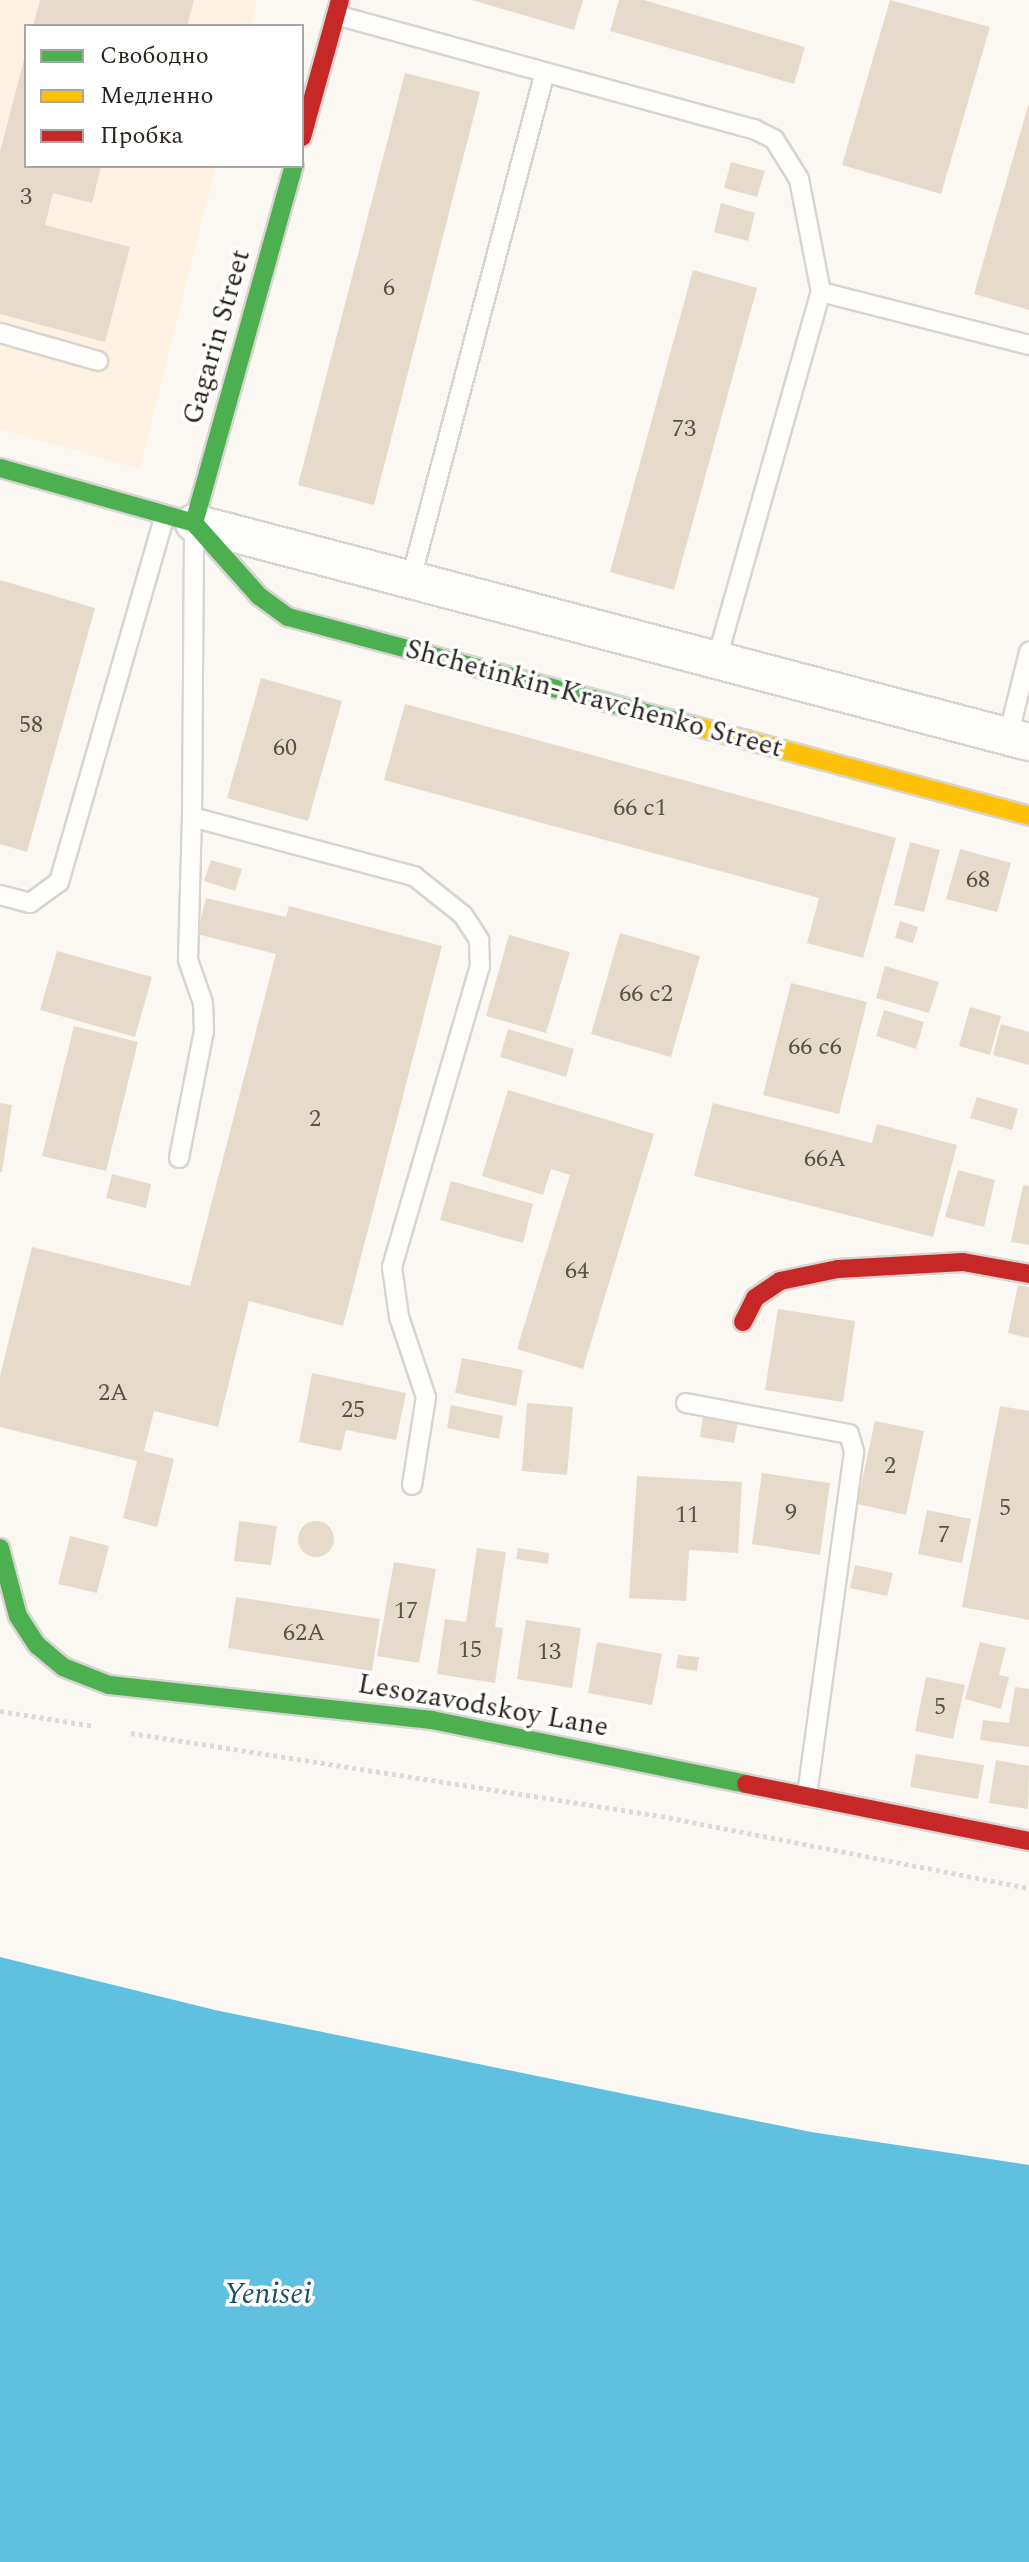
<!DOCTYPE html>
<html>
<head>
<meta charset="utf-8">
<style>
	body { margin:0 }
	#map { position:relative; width:1029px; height:2562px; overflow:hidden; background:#fbf8f4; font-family:Spectral,serif }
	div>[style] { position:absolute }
	.built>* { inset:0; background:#fdf1e2 }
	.water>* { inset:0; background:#60c0e0 }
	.building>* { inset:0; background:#e6dacb }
	.round { border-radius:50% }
	.path>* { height:5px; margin-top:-2.5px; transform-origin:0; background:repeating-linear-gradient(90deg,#dbdad9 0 4px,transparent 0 8px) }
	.roads { filter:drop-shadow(2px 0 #d8d4cf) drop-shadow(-2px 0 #d8d4cf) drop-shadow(0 2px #d8d4cf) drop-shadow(0 -2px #d8d4cf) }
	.lane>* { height:18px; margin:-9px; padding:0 9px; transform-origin:9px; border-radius:9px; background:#fefefd }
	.street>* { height:36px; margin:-18px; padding:0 18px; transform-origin:18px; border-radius:18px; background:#fefefd }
	.fast>* { height:18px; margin:-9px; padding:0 9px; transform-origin:9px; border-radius:9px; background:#4caf50 }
	.slow>* { height:18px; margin:-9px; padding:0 9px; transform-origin:9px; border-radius:9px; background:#ffc107 }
	.jam>* { height:18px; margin:-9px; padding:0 9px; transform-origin:9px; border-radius:9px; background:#c62828 }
	span { translate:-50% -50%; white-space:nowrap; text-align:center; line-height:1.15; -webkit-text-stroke:7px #fff; paint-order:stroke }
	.number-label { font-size:24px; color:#585249 }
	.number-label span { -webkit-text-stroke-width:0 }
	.street-label { font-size:28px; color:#29241e }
	.water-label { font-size:30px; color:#1c4f63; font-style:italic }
	.legend { position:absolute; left:24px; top:24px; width:280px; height:144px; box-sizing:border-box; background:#fff; border:2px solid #a9a7a5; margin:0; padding:10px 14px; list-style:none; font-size:24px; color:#29241e }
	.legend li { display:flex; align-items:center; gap:16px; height:40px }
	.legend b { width:40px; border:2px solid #a9a7a5 }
</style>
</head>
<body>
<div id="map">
	<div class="built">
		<div style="clip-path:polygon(0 0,257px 0,251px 26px,26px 26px,26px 166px,216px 166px,140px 469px,0 429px)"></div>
	</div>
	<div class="water">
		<div style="clip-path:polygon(0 1957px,215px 2010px,811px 2132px,1029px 2165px,1029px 2562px,0 2562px)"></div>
	</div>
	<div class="building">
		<div style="clip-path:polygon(40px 0,194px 0,187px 26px,33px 26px)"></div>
		<div style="clip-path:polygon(472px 0,583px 0,574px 30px)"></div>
		<div style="clip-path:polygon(619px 0,644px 0,805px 47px,794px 84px,610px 31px)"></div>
		<div style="clip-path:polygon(890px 0,990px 27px,941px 194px,842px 165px)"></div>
		<div style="clip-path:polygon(25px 56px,26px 166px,101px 166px,92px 203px,53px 193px,45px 225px,130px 247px,105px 342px,0 314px,0 152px)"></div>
		<div style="clip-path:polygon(405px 73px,480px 92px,374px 505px,298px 485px)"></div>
		<div style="clip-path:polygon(1028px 106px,1029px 106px,1029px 310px,974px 294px)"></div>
		<div style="clip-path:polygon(731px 162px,765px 171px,757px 197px,724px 188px)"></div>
		<div style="clip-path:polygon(721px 203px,755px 213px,748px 241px,714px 232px)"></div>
		<div style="clip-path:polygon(693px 270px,757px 288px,674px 590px,610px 572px)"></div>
		<div style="clip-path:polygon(0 580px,95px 608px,27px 852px,0 844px)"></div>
		<div style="clip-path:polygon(261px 678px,342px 701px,308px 821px,227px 798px)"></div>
		<div style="clip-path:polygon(405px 704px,896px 838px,863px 958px,807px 943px,819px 898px,384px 780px)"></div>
		<div style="clip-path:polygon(910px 842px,940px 850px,924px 912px,894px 905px)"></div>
		<div style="clip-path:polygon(960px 849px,1011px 863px,997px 912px,946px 899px)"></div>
		<div style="clip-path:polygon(211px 860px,242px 869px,235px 891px,204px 881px)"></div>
		<div style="clip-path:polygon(206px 898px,286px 917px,289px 906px,442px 946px,343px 1326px,249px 1301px,218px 1427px,154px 1411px,144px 1451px,174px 1459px,157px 1527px,123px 1518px,137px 1461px,0 1427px,0 1376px,32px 1247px,190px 1286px,276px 954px,197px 934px)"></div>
		<div style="clip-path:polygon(900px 921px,918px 927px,913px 943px,895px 938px)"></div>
		<div style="clip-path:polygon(620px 933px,700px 956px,671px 1057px,591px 1034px)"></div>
		<div style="clip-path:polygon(509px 935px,570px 952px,546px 1033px,486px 1016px)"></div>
		<div style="clip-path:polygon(57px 951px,152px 977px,135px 1037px,40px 1010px)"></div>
		<div style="clip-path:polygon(885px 966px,939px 982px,929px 1013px,876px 998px)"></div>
		<div style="clip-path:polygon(791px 983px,867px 1002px,839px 1114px,763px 1095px)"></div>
		<div style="clip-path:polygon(970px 1007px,1001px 1016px,990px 1055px,959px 1046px)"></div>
		<div style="clip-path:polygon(884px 1010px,924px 1022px,916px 1049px,876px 1036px)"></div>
		<div style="clip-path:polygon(1001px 1024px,1029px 1032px,1029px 1065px,993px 1055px)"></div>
		<div style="clip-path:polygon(74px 1026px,138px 1042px,106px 1171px,42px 1156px)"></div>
		<div style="clip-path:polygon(508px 1029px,574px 1049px,566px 1077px,500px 1057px)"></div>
		<div style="clip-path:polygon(508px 1090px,654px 1134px,583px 1369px,517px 1349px,570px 1175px,551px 1169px,543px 1195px,482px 1176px)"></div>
		<div style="clip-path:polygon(977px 1097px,1018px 1109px,1012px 1130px,970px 1118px)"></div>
		<div style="clip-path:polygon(0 1103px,12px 1105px,2px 1172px,0 1172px)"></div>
		<div style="clip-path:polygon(713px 1103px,872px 1143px,877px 1124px,957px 1145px,933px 1237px,694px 1176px)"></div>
		<div style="clip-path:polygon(958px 1170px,995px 1180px,984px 1227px,945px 1217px)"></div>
		<div style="clip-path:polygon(112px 1174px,151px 1184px,146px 1208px,106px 1198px)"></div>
		<div style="clip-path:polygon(451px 1181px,533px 1204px,523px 1243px,440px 1220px)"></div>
		<div style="clip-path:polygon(1023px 1185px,1029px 1186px,1029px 1245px,1011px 1242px)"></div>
		<div style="clip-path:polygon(1018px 1285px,1029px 1287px,1029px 1338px,1008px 1333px)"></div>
		<div style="clip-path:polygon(778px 1309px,855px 1321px,843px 1402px,765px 1390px)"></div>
		<div style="clip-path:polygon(462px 1358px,523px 1370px,516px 1406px,455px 1393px)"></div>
		<div style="clip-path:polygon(312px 1373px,406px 1393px,396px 1440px,346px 1430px,341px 1451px,299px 1442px)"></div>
		<div style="clip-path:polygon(527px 1403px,573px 1407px,567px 1475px,522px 1471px)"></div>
		<div style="clip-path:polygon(451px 1405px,503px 1416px,499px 1439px,447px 1428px)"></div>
		<div style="clip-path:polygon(1000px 1406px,1029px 1411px,1029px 1620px,962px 1607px)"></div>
		<div style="clip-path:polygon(703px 1415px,738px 1421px,734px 1443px,700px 1437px)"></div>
		<div style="clip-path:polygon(875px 1421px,924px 1431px,906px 1515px,857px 1504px)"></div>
		<div style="clip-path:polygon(762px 1473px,830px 1483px,820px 1555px,752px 1544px)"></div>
		<div style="clip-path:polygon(637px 1476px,742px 1482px,738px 1553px,689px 1550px,686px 1601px,629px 1598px)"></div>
		<div style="clip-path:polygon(927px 1510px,971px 1519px,962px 1563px,918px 1554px)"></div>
		<div style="clip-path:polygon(239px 1521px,277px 1526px,271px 1565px,234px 1561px)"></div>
		<div class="round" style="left:298px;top:1521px;width:36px;height:36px"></div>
		<div style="clip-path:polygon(70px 1536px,109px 1546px,97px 1593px,58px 1584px)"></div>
		<div style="clip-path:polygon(477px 1548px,506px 1552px,495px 1627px,503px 1628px,495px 1683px,437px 1674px,445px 1619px,466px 1622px)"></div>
		<div style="clip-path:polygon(518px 1548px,549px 1553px,548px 1564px,516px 1559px)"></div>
		<div style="clip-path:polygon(394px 1562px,436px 1569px,419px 1663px,377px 1656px)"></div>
		<div style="clip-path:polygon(855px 1565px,893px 1573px,887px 1596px,850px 1588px)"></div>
		<div style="clip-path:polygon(236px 1597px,380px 1619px,372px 1671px,228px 1648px)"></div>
		<div style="clip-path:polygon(526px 1620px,581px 1628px,572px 1688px,517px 1679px)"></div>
		<div style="clip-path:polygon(597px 1642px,662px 1654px,652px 1705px,588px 1693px)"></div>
		<div style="clip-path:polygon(980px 1642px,1006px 1648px,999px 1675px,1009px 1677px,1001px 1709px,965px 1699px)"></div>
		<div style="clip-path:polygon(678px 1655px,699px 1657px,697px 1671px,676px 1668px)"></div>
		<div style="clip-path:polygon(926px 1677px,965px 1685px,953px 1739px,915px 1731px)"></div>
		<div style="clip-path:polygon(1015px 1687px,1029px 1689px,1029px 1747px,980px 1740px,983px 1720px,1009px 1723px)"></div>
		<div style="clip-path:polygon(916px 1754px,984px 1765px,978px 1799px,910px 1787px)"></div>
		<div style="clip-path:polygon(996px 1760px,1029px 1766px,1028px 1809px,989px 1803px)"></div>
	</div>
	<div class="path">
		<div style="left:0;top:1711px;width:95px;rotate:9.1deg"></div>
		<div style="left:131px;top:1733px;width:536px;rotate:8.9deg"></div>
		<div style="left:661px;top:1816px;width:375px;rotate:11.1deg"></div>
	</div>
	<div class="roads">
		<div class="lane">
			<div style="left:336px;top:15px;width:433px;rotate:15.3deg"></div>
			<div style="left:754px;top:129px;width:22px;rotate:27deg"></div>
			<div style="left:774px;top:139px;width:47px;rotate:58deg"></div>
			<div style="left:799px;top:179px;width:115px;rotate:79deg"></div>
			<div style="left:821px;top:292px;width:215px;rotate:14.3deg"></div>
			<div style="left:0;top:333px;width:102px;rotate:15.9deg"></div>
			<div style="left:194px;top:533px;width:284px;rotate:90.4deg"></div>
			<div style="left:192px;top:817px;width:230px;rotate:14.9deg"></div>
			<div style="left:414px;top:876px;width:63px;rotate:38.5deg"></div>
			<div style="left:463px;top:915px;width:30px;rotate:57deg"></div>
			<div style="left:479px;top:940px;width:26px;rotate:88deg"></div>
			<div style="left:480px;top:966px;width:314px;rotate:106.3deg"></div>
			<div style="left:392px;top:1267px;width:50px;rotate:82deg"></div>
			<div style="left:399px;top:1317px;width:84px;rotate:71.4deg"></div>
			<div style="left:426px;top:1397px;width:89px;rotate:99deg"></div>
			<div style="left:411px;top:579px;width:524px;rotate:-75.2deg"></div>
			<div style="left:716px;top:662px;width:385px;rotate:-74.2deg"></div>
			<div style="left:1008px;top:737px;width:88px;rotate:-76.1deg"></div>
			<div style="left:0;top:895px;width:31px;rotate:15deg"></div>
			<div style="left:30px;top:903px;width:36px;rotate:-36deg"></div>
			<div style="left:59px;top:882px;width:382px;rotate:-73.9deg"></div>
			<div style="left:179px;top:1158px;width:129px;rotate:-78.9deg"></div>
			<div style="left:204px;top:1031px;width:28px;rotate:-92deg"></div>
			<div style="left:203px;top:1003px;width:46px;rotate:-109.2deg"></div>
			<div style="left:188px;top:960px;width:143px;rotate:-88.4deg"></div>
			<div style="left:686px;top:1403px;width:166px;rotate:10.8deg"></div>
			<div style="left:849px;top:1434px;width:19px;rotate:74deg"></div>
			<div style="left:854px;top:1452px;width:348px;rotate:97.8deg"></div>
		</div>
		<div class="street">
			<div style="left:194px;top:523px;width:863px;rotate:14.7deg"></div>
		</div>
		<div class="fast">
			<div style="left:0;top:468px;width:202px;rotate:15.8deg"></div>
			<div style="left:194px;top:523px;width:98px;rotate:48.3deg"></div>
			<div style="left:259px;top:596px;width:36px;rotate:36deg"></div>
			<div style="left:288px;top:617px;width:424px;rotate:15deg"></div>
			<div style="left:194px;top:523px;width:371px;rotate:-74.4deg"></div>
			<div style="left:0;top:1548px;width:70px;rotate:75.2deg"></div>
			<div style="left:18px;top:1616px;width:35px;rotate:57deg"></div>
			<div style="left:37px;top:1645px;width:34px;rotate:40deg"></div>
			<div style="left:63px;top:1667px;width:49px;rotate:21.4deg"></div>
			<div style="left:109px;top:1685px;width:325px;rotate:6.2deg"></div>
			<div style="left:432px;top:1720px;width:320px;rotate:11.5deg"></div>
		</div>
		<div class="slow">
			<div style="left:698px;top:727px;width:343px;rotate:15deg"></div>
		</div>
		<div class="jam">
			<div style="left:302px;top:137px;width:142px;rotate:-74.5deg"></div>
			<div style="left:743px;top:1322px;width:27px;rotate:-63deg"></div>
			<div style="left:755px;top:1298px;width:30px;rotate:-34deg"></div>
			<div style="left:780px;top:1281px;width:59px;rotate:-11.7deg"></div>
			<div style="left:838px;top:1269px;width:125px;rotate:-3.2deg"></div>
			<div style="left:963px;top:1262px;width:67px;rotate:10.3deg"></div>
			<div style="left:746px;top:1784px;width:289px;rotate:11.4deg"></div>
		</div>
	</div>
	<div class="number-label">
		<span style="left:26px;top:198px">3</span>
		<span style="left:389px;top:289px">6</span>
		<span style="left:684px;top:430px">73</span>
		<span style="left:31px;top:726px">58</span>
		<span style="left:285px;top:749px">60</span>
		<span style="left:640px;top:809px">66 с1</span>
		<span style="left:978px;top:881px">68</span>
		<span style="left:646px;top:995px">66 с2</span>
		<span style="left:815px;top:1048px">66 с6</span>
		<span style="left:315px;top:1120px">2</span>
		<span style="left:825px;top:1160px">66А</span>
		<span style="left:577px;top:1272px">64</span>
		<span style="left:113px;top:1394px">2А</span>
		<span style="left:353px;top:1411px">25</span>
		<span style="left:890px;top:1467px">2</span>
		<span style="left:1005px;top:1509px">5</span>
		<span style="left:791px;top:1514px">9</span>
		<span style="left:687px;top:1516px">11</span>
		<span style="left:944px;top:1536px">7</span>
		<span style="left:406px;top:1612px">17</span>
		<span style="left:304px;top:1634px">62А</span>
		<span style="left:470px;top:1651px">15</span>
		<span style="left:549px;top:1653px">13</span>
		<span style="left:940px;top:1708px">5</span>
	</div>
	<div class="street-label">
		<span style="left:217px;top:337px;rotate:-74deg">Gagarin Street</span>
		<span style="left:594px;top:699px;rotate:15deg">Shchetinkin-Kravchenko Street</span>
		<span style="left:483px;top:1706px;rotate:10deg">Lesozavodskoy Lane</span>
	</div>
	<div class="water-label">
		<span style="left:268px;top:2294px">Yenisei</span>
	</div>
	<ul class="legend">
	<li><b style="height:10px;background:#4caf50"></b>Свободно</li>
	<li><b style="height:10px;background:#ffc107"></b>Медленно</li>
	<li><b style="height:10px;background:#c62828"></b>Пробка</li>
	</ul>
</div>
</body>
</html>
